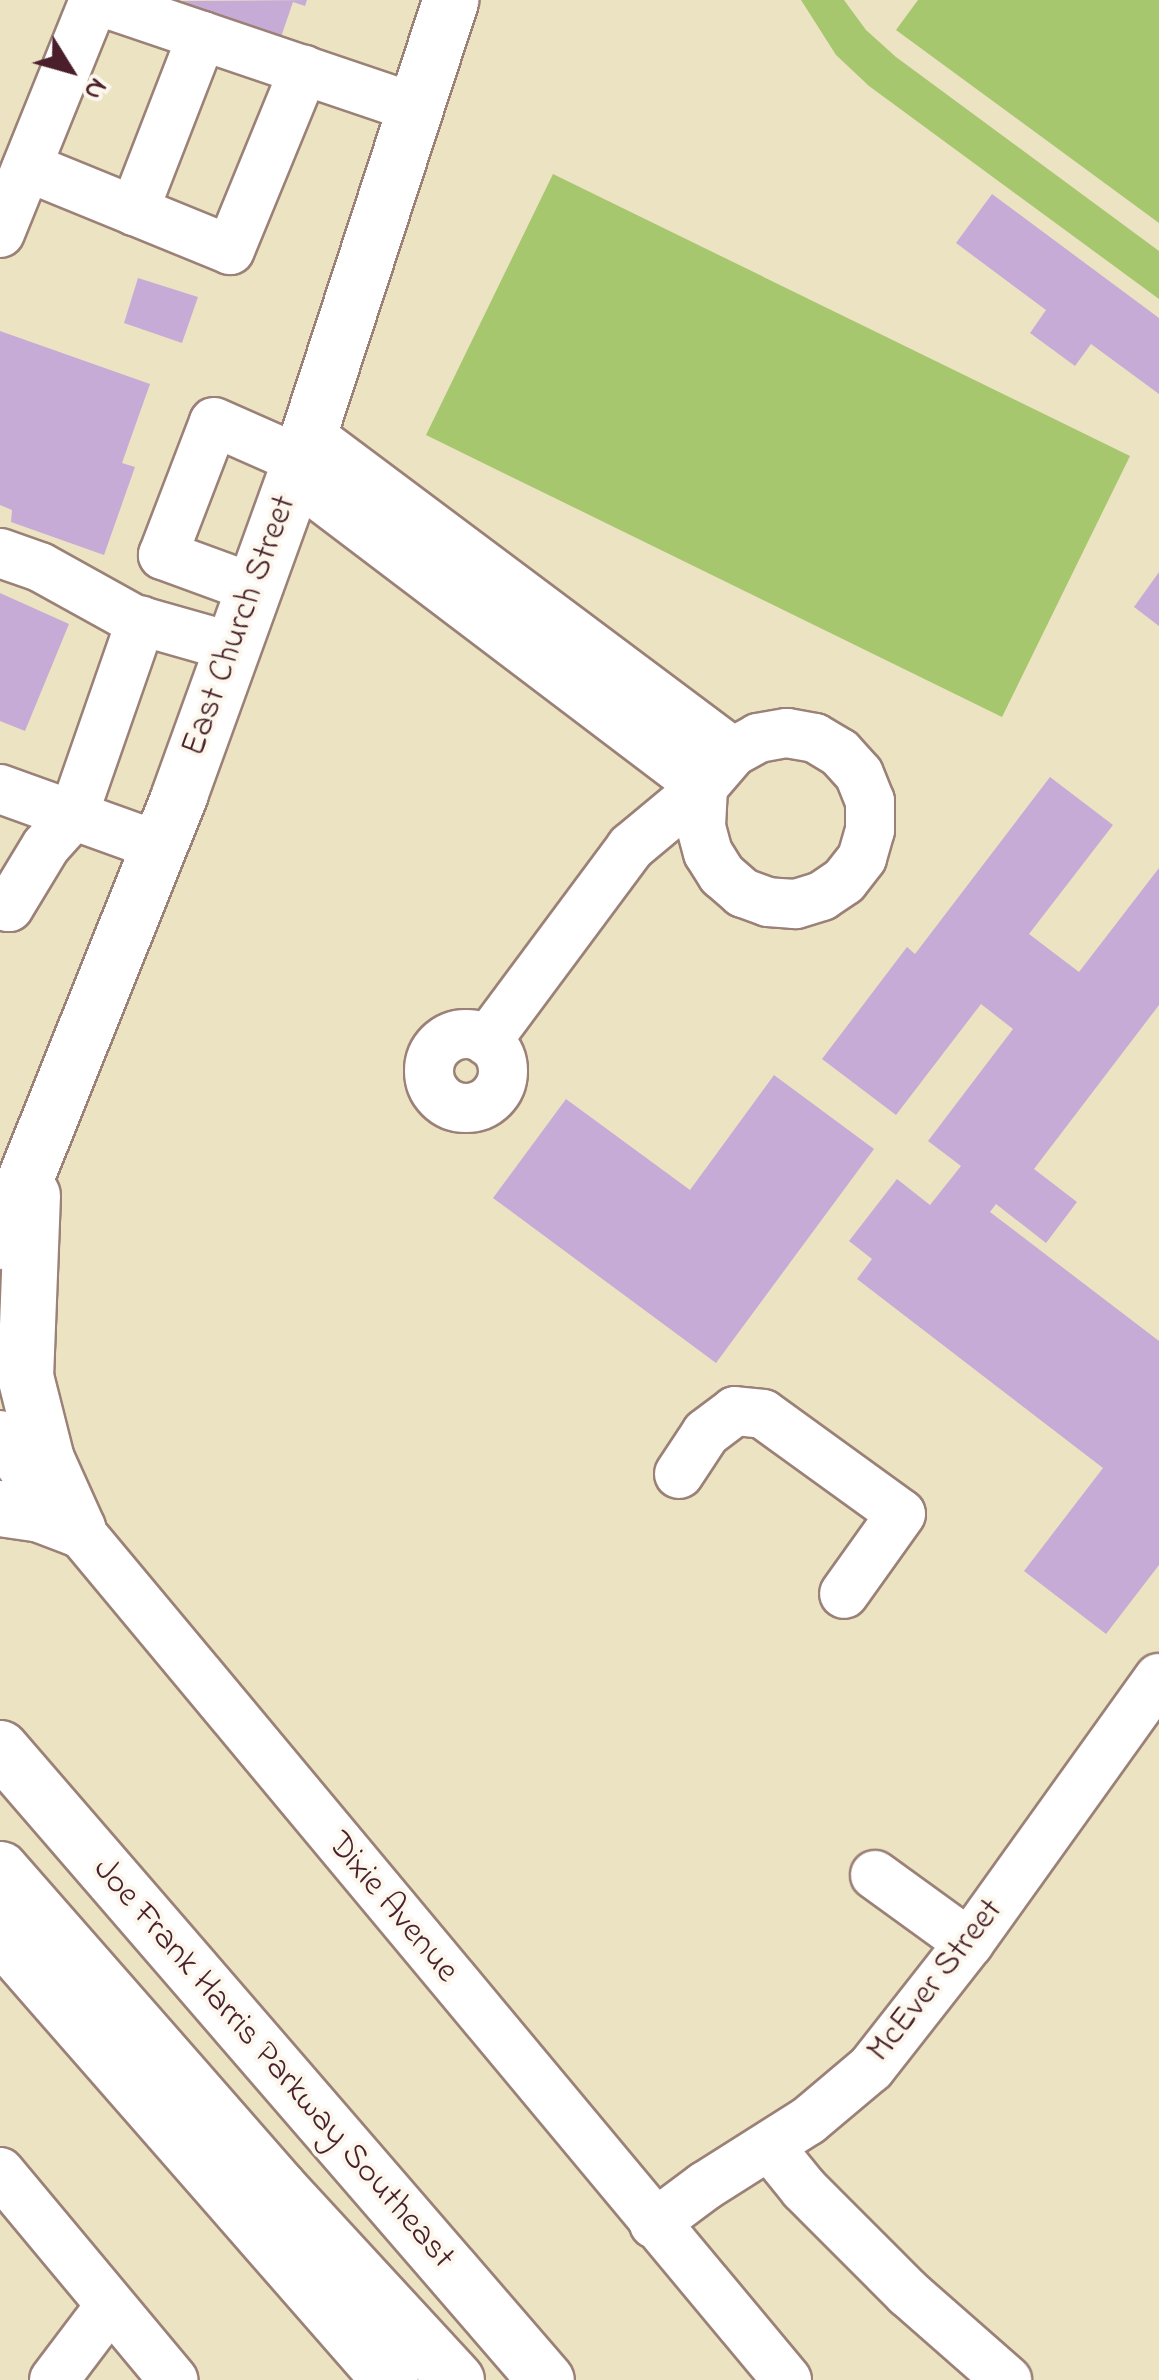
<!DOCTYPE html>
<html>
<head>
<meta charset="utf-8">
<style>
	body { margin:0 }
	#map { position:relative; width:1159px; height:2380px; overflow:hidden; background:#ece3c3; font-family:"Indie Flower",sans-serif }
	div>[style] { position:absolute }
	.green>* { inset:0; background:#a7c76f }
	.building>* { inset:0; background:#c7abd7 }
	.roads { filter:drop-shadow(2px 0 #9b8177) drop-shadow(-2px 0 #9b8177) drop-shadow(0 2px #9b8177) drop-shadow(0 -2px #9b8177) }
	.minor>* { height:48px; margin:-24px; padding:0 24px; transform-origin:24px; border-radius:24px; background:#fff }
	.minor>.ring { margin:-24px; padding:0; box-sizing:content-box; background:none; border:48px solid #fff; border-radius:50% }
	.major>* { height:55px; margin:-27.5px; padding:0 27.5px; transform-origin:27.5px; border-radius:27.5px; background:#fff }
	span { translate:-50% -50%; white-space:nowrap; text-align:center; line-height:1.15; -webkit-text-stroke:8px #fbf7ec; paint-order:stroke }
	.street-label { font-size:35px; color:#4a1f2b }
	.north { position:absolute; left:20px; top:20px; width:100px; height:100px; -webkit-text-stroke:8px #fbf7ec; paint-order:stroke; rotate:127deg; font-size:28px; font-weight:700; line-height:40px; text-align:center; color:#4a1f2b }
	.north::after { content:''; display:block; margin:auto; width:35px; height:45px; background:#4a1f2b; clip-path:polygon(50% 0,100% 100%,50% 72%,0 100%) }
</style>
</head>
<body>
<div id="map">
	<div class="green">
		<div style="clip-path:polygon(801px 0,844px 0,866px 30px,896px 57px,1159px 251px,1159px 299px,869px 86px,836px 55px)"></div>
		<div style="clip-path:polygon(918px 0,1159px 0,1159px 223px,896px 30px)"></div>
		<div style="clip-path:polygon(553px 174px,1130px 456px,1002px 717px,426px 435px)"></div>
	</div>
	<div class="building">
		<div style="clip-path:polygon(307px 0,305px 6px,293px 2px,281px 37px,175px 1px)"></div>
		<div style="clip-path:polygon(992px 194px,1159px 318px,1159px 394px,1091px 344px,1075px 366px,1030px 333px,1046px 310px,956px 243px)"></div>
		<div style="clip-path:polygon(138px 278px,198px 297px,182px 343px,124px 323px)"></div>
		<div style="clip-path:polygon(0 331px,150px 384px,122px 463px,135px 467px,104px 555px,11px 522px,12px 510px,0 505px)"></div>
		<div style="clip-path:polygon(1159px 572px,1159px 626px,1134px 607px)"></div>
		<div style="clip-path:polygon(0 593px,69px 624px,25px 731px,0 721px)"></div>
		<div style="clip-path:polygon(1050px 777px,1113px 825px,1029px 934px,1079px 972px,1159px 868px,1159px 1005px,1034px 1169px,1077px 1202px,1046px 1243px,996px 1204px,990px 1212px,1159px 1341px,1159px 1565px,1106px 1634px,1024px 1571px,1103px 1468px,857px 1279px,872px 1259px,849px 1241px,897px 1179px,930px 1205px,961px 1166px,928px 1141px,1013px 1029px,981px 1004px,896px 1115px,822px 1059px,907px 947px,915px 954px)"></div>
		<div style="clip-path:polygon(774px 1075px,874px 1149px,716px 1363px,493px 1198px,566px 1099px,690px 1190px)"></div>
	</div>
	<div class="roads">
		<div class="minor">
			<div style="left:96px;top:0;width:337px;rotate:18.7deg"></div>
			<div style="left:27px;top:167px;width:219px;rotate:22.2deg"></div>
			<div style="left:230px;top:250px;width:195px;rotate:-67.7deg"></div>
			<div style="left:134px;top:211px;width:188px;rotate:-68.8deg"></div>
			<div style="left:0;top:233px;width:251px;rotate:-68deg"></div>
			<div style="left:308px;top:434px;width:531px;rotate:36.81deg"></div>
			<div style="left:293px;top:476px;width:515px;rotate:37.18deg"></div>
			<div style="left:703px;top:787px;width:94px;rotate:140.2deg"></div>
			<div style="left:631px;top:847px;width:242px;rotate:126.6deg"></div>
			<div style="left:0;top:553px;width:42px;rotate:19.3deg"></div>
			<div style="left:40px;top:567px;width:107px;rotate:29deg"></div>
			<div style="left:134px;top:619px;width:102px;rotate:15.9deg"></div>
			<div style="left:253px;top:588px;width:96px;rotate:-159.9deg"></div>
			<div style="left:163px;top:555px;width:142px;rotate:-69deg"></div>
			<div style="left:214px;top:422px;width:94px;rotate:23.8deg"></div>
			<div style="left:787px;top:733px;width:28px;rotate:10deg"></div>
			<div style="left:815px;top:738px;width:29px;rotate:31deg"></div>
			<div style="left:840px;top:753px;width:28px;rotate:48deg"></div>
			<div style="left:859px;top:774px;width:29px;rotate:68deg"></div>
			<div style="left:870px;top:801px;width:29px;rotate:90deg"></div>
			<div style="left:870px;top:830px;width:29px;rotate:106deg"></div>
			<div style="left:862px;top:858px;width:29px;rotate:128deg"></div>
			<div style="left:844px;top:881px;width:27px;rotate:146deg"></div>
			<div style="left:822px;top:896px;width:28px;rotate:163deg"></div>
			<div style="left:795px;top:904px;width:27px;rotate:-176deg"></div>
			<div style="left:768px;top:902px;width:27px;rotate:-160deg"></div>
			<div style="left:743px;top:893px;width:28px;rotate:-139deg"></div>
			<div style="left:722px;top:875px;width:26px;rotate:-122deg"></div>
			<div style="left:708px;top:853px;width:28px;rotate:-105deg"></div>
			<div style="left:701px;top:826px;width:39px;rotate:-87deg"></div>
			<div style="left:703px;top:787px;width:46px;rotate:-49.4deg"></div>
			<div style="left:733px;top:752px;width:29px;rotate:-29deg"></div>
			<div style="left:758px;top:738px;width:29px;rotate:-10deg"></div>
			<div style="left:0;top:789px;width:168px;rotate:19.8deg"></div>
			<div style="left:0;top:905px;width:9px;rotate:13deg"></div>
			<div style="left:9px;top:907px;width:71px;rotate:-58.8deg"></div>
			<div style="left:46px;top:846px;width:40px;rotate:-48deg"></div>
			<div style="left:73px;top:816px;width:207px;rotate:-70.8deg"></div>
			<div class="ring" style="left:429px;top:1034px;width:26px;height:26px"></div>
			<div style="left:0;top:1435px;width:58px;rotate:55.5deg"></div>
			<div style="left:33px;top:1483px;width:63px;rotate:45.6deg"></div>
			<div style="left:77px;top:1528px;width:1109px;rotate:50.19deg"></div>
			<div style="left:679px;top:1474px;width:49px;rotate:-56.6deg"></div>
			<div style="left:706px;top:1433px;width:36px;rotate:-37deg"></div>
			<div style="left:735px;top:1411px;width:28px;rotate:6deg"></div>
			<div style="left:763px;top:1414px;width:170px;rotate:35.9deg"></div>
			<div style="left:901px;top:1514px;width:98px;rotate:125.5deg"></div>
			<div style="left:875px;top:1875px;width:116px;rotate:35.9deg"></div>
			<div style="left:770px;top:2147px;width:54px;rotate:51deg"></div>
			<div style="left:804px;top:2189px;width:147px;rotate:45deg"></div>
			<div style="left:908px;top:2293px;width:132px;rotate:41.3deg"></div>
			<div style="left:0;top:2172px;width:271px;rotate:50.2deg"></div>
			<div style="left:654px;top:2224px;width:64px;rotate:-36.7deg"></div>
			<div style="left:705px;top:2186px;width:122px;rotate:-32.3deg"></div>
			<div style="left:808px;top:2121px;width:82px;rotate:-40.1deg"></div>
			<div style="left:871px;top:2068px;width:159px;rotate:-51.9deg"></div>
			<div style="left:969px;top:1943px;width:326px;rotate:-54.4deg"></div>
			<div style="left:54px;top:2380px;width:93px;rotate:-52.9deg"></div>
		</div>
		<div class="major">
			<div style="left:32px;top:1195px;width:181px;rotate:92.2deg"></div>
			<div style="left:25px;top:1376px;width:86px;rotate:75.8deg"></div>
			<div style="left:46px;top:1459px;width:76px;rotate:65.8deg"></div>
			<div style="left:0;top:1241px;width:481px;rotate:-68.1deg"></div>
			<div style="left:179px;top:795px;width:356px;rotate:-70.1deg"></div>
			<div style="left:300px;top:460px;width:484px;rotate:-71.9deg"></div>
			<div style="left:0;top:1508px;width:40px;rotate:8.5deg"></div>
			<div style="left:40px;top:1514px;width:40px;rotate:21deg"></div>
			<div style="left:0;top:1748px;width:835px;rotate:49.18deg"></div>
			<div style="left:0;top:1869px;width:424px;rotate:48.8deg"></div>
			<div style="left:279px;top:2188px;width:261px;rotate:47.3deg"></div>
			<div style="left:0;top:1934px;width:592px;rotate:48.83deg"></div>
		</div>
	</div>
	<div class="street-label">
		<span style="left:240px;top:626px;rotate:-70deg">East Church Street</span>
		<span style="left:392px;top:1908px;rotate:50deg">Dixie Avenue</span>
		<span style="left:936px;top:1981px;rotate:-52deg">McEver Street</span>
		<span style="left:273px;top:2064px;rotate:49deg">Joe Frank Harris Parkway Southeast</span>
	</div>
	<div class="north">N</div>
</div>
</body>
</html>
